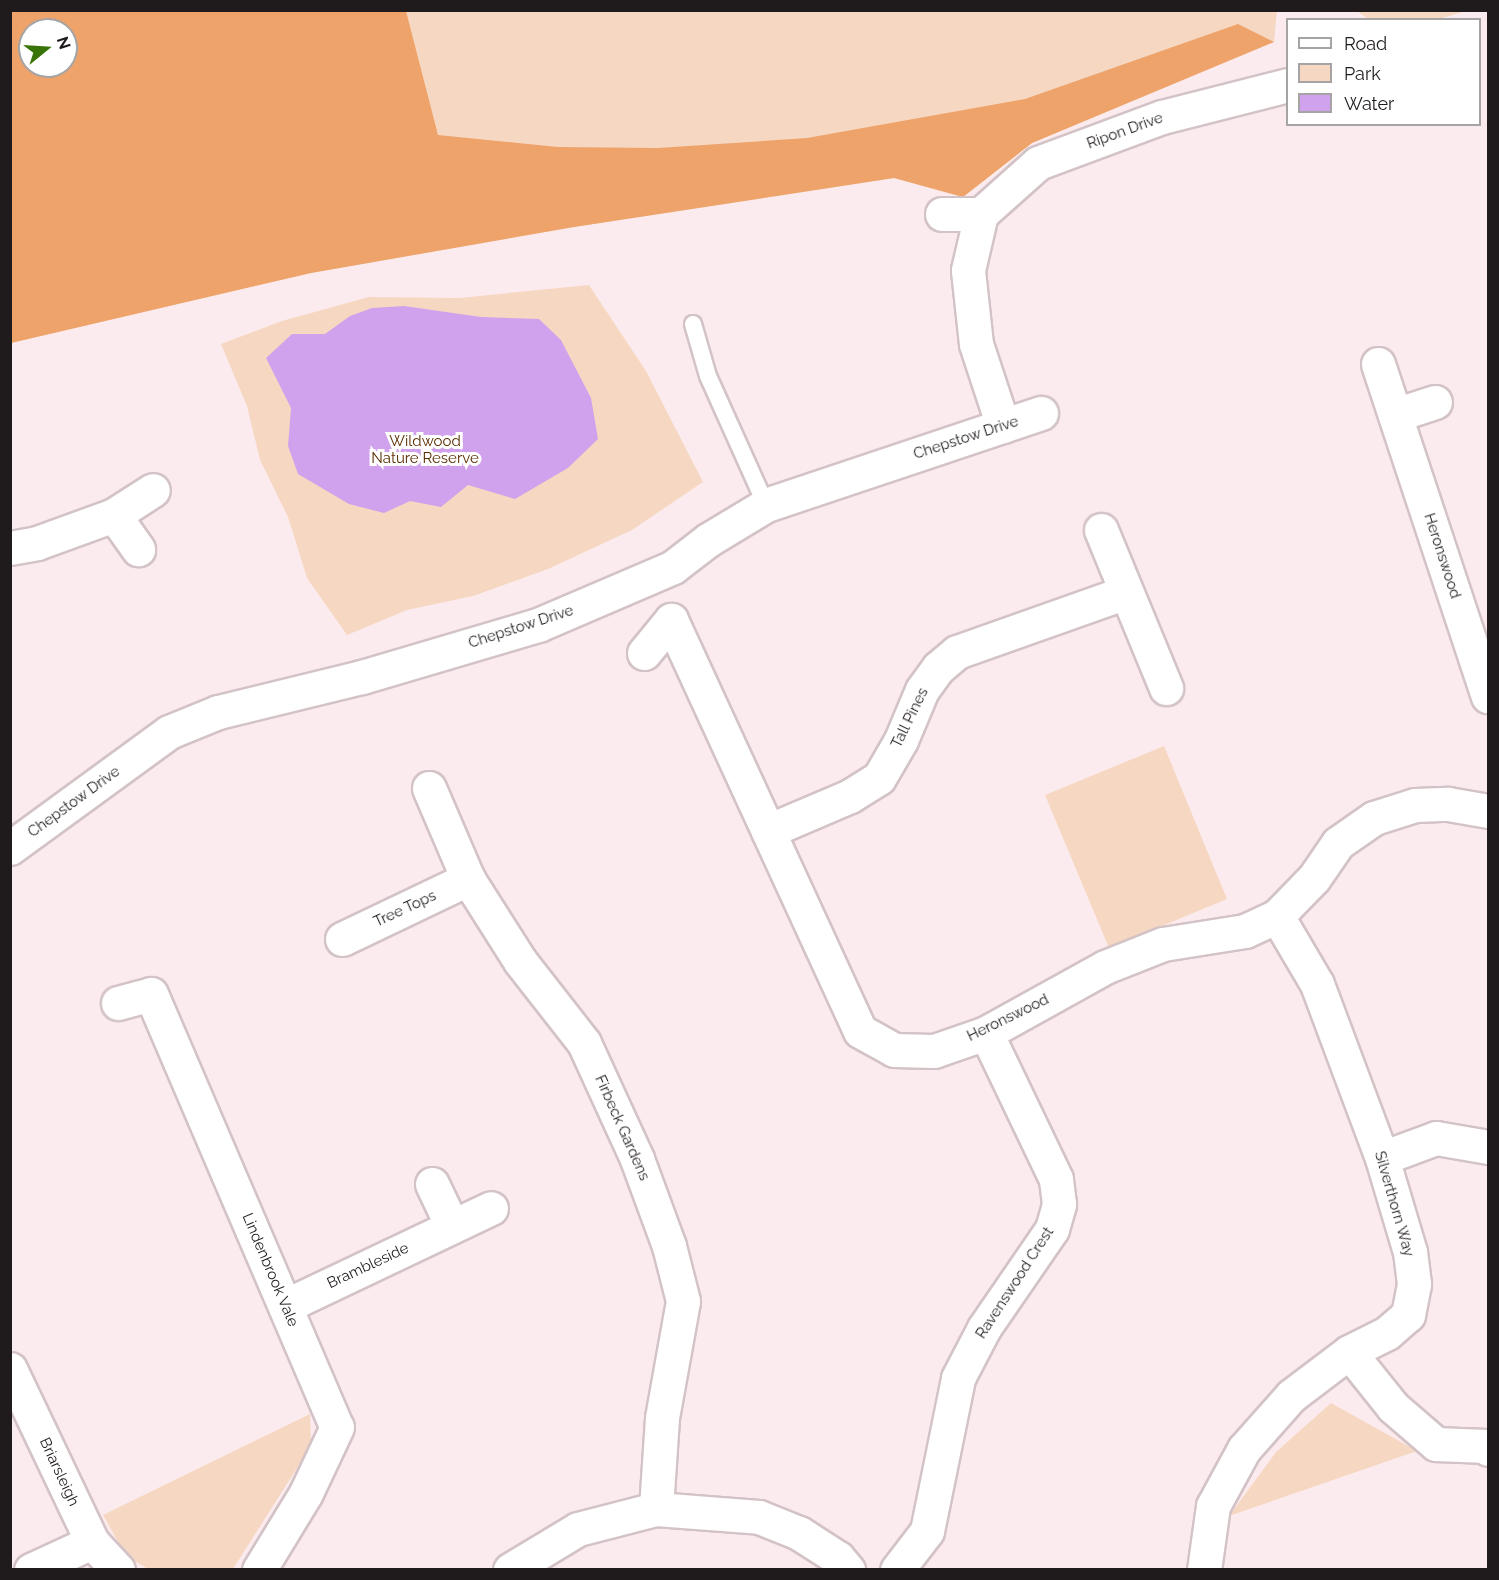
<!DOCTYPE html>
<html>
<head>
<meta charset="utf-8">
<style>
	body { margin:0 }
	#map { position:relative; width:1499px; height:1580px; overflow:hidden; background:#fcebee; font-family:Raleway,sans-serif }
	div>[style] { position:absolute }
	.green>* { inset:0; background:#f6d8c2 }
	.forest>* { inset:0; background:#eea36b }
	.water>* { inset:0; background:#d0a1ec }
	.roads { filter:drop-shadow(2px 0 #d3c3c6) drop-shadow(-2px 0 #d3c3c6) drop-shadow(0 2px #d3c3c6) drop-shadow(0 -2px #d3c3c6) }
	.lane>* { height:16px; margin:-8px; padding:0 8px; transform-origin:8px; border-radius:8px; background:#fff }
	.street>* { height:33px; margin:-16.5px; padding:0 16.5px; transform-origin:16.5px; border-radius:16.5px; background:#fff }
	span { translate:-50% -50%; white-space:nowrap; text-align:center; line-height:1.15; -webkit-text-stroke:6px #fff; paint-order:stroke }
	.street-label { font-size:15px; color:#1f1a1b }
	.park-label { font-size:15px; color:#5a2c00 }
	.frame { position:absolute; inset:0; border:12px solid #1f1a1b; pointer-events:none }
	.legend { position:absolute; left:1286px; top:18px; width:195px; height:108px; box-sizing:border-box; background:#fff; border:2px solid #a5a3a4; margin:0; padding:8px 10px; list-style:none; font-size:18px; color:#1f1a1b }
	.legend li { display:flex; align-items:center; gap:12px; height:30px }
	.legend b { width:30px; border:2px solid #a5a3a4 }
	.north { position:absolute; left:18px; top:18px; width:60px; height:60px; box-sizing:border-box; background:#fff; border:2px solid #a5a3a4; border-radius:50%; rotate:72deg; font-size:16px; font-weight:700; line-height:24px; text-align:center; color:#1f1a1b }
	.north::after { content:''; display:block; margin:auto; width:21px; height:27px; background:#387408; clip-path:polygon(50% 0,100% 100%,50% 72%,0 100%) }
</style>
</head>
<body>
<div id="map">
	<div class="green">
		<div style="clip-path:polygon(evenodd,10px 11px,1277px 11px,1274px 42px,1032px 143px,963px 197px,894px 178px,574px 227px,311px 273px,11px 343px,10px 11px,30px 30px,66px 30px,66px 66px,30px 66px,30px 30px)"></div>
		<div style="clip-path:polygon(1357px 11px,1466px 11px,1436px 20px,1368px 19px)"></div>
		<div style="clip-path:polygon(589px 285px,646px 371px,703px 482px,632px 530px,548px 569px,473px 596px,407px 610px,347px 635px,307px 578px,288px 517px,260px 460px,247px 406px,221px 344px,282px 321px,369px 297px,459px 298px)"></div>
		<div style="clip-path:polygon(1164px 746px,1227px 899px,1109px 948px,1045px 795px)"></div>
		<div style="clip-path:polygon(1331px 1403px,1417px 1451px,1229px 1516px,1276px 1452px)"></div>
		<div style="clip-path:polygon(310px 1414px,311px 1446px,233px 1569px,148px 1569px,126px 1556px,103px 1515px)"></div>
	</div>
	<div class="forest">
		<div style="clip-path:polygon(evenodd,10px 11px,406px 11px,438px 135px,558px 147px,658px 148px,807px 138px,1025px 99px,1238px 24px,1274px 42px,1032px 143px,963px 197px,894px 178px,574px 227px,311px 273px,11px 343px,10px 11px,30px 30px,66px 30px,66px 66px,30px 66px,30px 30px)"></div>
	</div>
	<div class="water">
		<div style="clip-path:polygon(404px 306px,481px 317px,539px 319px,561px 340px,591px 398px,598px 439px,568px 468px,515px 499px,468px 485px,441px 507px,410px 501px,384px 513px,349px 504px,298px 474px,288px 446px,291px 408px,266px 358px,292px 334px,325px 334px,350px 316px,372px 308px)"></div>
	</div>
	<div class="roads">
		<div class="lane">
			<div style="left:693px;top:324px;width:54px;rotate:73.9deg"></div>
			<div style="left:708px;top:376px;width:141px;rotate:65.8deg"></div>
		</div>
		<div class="street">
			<div style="left:942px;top:214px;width:39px"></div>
			<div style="left:1378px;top:364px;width:350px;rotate:71.7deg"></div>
			<div style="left:1395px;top:415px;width:42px;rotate:-18deg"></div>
			<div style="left:1003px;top:426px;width:86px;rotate:-108.2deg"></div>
			<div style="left:976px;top:344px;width:74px;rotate:-96.2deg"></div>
			<div style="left:968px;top:270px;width:57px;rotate:-76.9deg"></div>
			<div style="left:981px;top:214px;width:76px;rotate:-41.8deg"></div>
			<div style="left:1038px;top:163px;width:132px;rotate:-20.4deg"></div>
			<div style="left:1162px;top:117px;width:130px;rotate:-14.3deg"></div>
			<div style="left:114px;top:515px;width:42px;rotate:54.8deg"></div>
			<div style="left:1101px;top:530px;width:171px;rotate:67.6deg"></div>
			<div style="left:10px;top:548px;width:27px;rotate:-10deg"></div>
			<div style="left:37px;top:543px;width:82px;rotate:-20deg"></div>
			<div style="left:114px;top:515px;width:46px;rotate:-32.7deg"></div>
			<div style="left:644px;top:653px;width:43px;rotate:-50.7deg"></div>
			<div style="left:671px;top:620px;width:452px;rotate:65.3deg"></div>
			<div style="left:860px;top:1031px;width:39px;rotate:29deg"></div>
			<div style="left:894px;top:1050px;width:40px;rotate:1.4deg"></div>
			<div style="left:934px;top:1051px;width:55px;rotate:-19.1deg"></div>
			<div style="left:986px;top:1033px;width:136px;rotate:-29deg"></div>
			<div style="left:1105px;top:967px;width:62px;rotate:-21.6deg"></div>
			<div style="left:1163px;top:944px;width:83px;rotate:-9deg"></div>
			<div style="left:1245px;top:931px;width:35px;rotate:-25deg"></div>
			<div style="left:1277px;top:916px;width:53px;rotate:-45.8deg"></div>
			<div style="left:1314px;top:878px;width:42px;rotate:-55.6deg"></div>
			<div style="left:1338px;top:843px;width:44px;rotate:-34.8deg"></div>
			<div style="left:1374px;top:818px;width:43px;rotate:-17.6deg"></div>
			<div style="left:1415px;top:805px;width:33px;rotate:-2deg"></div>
			<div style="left:1448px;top:804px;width:41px;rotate:9.9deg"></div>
			<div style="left:429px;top:788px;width:99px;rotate:66.8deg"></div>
			<div style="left:468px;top:879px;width:97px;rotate:57.6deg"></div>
			<div style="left:520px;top:961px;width:104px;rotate:52deg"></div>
			<div style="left:584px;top:1043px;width:128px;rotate:65.4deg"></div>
			<div style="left:637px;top:1159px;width:93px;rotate:69.8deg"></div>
			<div style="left:669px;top:1246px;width:57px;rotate:75.7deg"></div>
			<div style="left:683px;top:1301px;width:119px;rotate:100.2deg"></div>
			<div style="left:662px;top:1418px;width:91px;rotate:93.8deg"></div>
			<div style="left:768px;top:831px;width:89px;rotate:-23.1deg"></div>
			<div style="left:850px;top:796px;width:34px;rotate:-32deg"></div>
			<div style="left:879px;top:778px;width:44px;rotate:-59.9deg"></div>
			<div style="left:901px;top:740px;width:54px;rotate:-67.2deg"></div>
			<div style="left:922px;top:690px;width:27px;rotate:-54deg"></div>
			<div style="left:938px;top:668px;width:25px;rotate:-40deg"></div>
			<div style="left:957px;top:652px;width:179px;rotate:-19.5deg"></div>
			<div style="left:10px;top:848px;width:197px;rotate:-36.1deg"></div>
			<div style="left:169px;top:732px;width:53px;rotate:-22.2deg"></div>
			<div style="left:218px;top:712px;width:148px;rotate:-13.7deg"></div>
			<div style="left:362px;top:677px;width:184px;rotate:-16.5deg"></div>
			<div style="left:538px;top:625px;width:147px;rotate:-23.2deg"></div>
			<div style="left:673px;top:567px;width:44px;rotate:-37.6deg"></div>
			<div style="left:708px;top:540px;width:68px;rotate:-31.1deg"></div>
			<div style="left:766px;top:505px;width:290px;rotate:-18.5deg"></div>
			<div style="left:342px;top:939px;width:140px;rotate:-25.5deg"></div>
			<div style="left:118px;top:1003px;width:34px;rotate:-15deg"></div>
			<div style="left:151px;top:994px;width:471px;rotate:66.8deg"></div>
			<div style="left:337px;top:1427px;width:73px;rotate:115.2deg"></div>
			<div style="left:306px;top:1493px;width:90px;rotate:121.4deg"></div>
			<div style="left:1382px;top:1158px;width:58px;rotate:-20.3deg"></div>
			<div style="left:1436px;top:1138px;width:53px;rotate:9.8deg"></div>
			<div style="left:432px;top:1184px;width:47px;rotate:64.5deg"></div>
			<div style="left:285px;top:1306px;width:228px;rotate:-25.4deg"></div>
			<div style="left:1349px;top:1352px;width:70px;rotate:51.3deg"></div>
			<div style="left:1393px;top:1407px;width:57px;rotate:40.7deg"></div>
			<div style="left:1436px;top:1444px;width:51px;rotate:2.2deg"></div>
			<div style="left:1487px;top:1446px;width:3px;rotate:72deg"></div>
			<div style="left:10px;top:1369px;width:191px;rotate:64.6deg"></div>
			<div style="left:92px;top:1542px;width:38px;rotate:47deg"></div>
			<div style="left:31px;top:1570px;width:67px;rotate:-24.7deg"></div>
			<div style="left:510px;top:1570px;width:79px;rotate:-31.1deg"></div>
			<div style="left:578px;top:1529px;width:81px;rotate:-14.4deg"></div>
			<div style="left:656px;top:1509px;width:103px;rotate:4.4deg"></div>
			<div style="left:759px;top:1517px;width:43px;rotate:21.8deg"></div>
			<div style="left:799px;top:1533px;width:46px;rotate:32.7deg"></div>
			<div style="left:838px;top:1558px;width:16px;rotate:50deg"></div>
			<div style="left:897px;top:1570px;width:49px;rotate:-52.4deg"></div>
			<div style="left:927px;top:1531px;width:156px;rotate:-78.5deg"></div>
			<div style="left:958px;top:1378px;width:56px;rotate:-62.5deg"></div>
			<div style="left:984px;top:1328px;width:120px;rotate:-55.5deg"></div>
			<div style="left:1052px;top:1229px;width:26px;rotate:-74deg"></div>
			<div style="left:1059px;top:1204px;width:25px;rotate:-97deg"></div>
			<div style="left:1056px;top:1179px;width:162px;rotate:-115.6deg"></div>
			<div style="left:1204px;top:1570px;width:65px;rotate:-82deg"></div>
			<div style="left:1213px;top:1506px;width:65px;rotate:-61.5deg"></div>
			<div style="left:1244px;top:1449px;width:71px;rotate:-48.4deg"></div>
			<div style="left:1291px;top:1396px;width:73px;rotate:-37.2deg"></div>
			<div style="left:1349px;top:1352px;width:42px;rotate:-26.6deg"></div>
			<div style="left:1387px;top:1333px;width:28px;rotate:-41deg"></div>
			<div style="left:1408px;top:1315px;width:32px;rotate:-79deg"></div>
			<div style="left:1414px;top:1284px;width:32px;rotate:-97deg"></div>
			<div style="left:1410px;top:1252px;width:98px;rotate:-106.6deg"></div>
			<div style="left:1382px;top:1158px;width:186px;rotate:-110.5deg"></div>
			<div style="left:1317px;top:984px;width:79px;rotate:-120.5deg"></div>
		</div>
	</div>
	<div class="street-label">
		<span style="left:1125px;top:131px;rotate:-20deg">Ripon Drive</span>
		<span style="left:966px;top:438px;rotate:-18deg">Chepstow Drive</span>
		<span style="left:1442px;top:556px;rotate:72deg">Heronswood</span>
		<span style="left:521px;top:627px;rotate:-18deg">Chepstow Drive</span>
		<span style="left:910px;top:718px;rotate:-64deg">Tall Pines</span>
		<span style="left:74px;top:802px;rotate:-36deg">Chepstow Drive</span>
		<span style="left:405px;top:909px;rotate:-25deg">Tree Tops</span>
		<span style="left:1008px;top:1018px;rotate:-26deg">Heronswood</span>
		<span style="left:622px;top:1128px;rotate:66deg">Firbeck Gardens</span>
		<span style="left:1394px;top:1204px;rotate:74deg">Silverthorn Way</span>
		<span style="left:368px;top:1266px;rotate:-25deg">Brambleside</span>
		<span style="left:270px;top:1270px;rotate:67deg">Lindenbrook Vale</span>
		<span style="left:1015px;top:1283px;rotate:-57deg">Ravenswood Crest</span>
		<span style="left:59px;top:1472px;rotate:65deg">Briarsleigh</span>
	</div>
	<div class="park-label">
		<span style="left:425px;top:450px">Wildwood<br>Nature Reserve</span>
	</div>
	<div class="frame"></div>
	<ul class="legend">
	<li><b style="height:8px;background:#fff"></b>Road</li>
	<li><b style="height:16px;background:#f6d8c2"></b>Park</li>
	<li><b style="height:16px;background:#d0a1ec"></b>Water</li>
	</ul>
	<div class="north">N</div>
</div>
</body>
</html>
